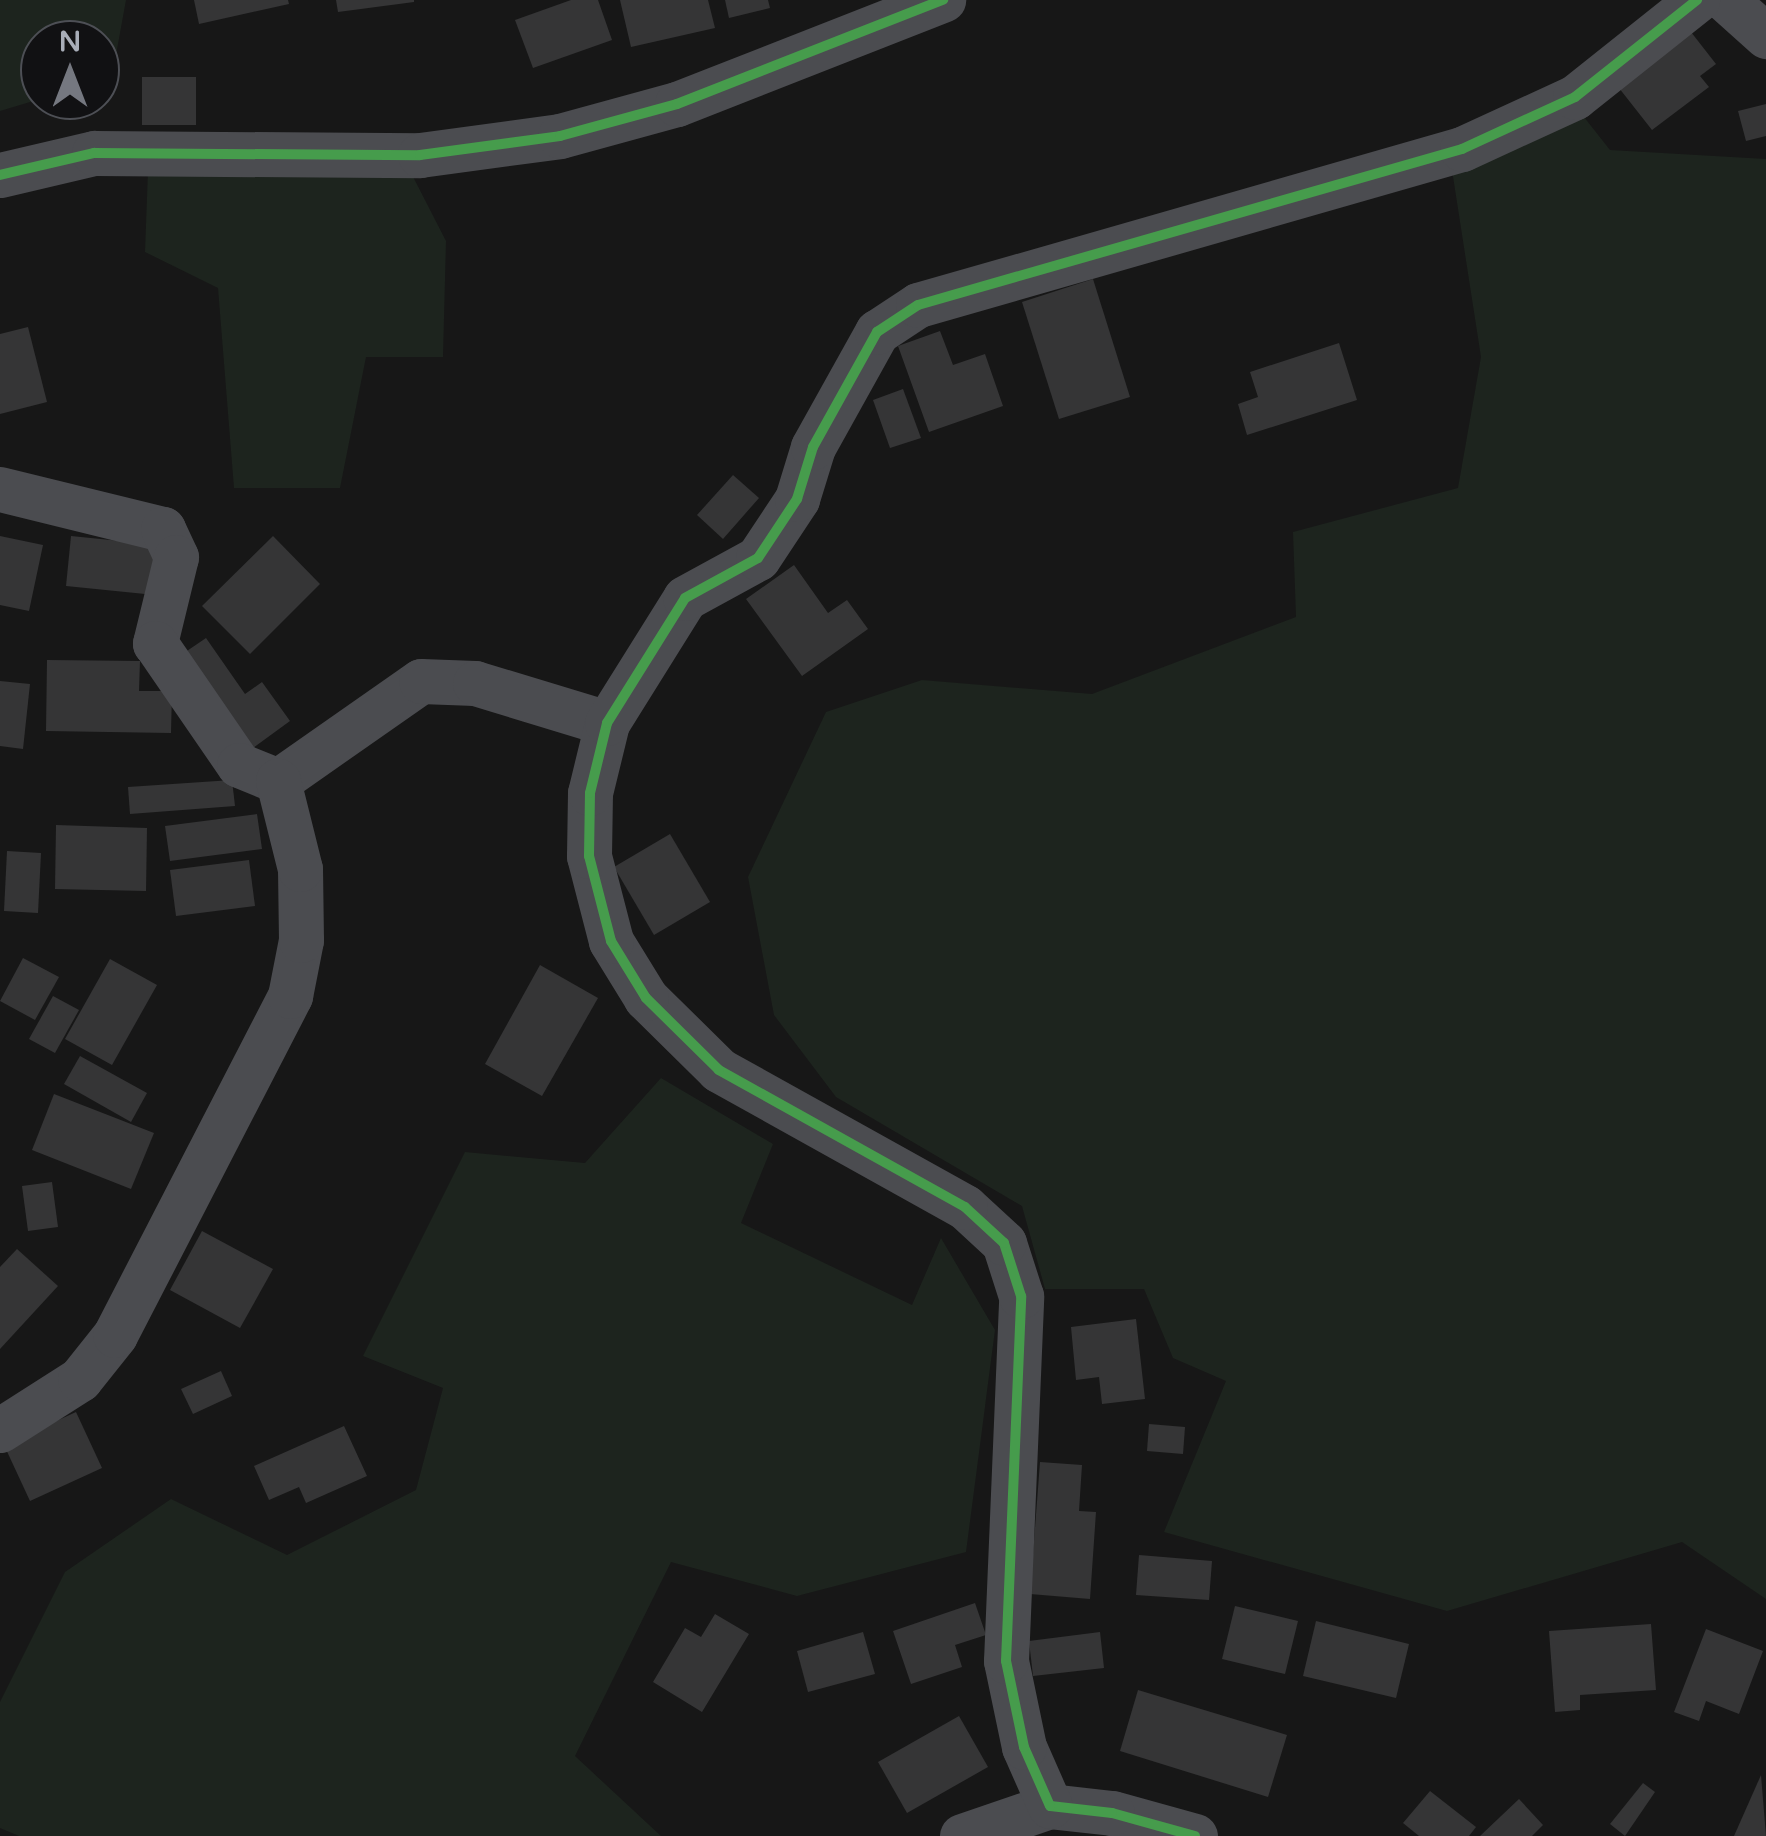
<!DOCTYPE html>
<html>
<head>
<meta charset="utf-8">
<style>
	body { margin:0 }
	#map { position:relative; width:1766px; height:1836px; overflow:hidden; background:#171717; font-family:"Varela Round",sans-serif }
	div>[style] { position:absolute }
	.green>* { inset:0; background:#1d241e }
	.building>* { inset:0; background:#353536 }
	.minor>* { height:45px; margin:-22.5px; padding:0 22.5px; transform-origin:22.5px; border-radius:22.5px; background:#4b4c50 }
	.cycleway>* { height:10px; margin:-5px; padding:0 5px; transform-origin:5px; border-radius:5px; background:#469c4c }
	span { translate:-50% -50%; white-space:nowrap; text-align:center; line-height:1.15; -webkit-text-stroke:8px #111113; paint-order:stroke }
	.north { position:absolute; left:20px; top:20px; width:100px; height:100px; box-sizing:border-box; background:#111113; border:2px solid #4d4f55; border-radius:50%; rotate:0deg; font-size:28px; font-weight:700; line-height:40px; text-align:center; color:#a8adb8 }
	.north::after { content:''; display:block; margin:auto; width:35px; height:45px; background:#757880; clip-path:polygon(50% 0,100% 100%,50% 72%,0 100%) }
</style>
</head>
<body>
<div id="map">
	<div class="green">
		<div style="clip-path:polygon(0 0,126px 0,112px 77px,100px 81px,100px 40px,40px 40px,40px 99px,0 111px)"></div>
		<div style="clip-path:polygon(1584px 117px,1610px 150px,1766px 159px,1766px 1599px,1682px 1542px,1447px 1611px,1164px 1532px,1226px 1381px,1173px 1358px,1144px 1289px,1045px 1289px,1022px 1206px,836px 1097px,774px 1015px,748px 877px,826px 712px,922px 680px,1092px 694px,1296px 617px,1293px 532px,1458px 488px,1481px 357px,1452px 170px)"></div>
		<div style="clip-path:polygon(406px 163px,446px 241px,443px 357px,366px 357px,340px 488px,234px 488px,218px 288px,145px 252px,148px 170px)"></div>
		<div style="clip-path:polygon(661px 1078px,773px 1144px,741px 1223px,912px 1305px,941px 1238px,995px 1330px,966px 1552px,797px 1596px,671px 1562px,575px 1756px,661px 1836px,19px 1836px,0 1828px,0 1702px,65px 1572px,171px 1499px,287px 1555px,416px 1490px,443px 1388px,363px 1356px,465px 1152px,585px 1163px)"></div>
	</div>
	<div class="building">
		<div style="clip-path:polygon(194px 0,288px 0,289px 4px,199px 24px)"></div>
		<div style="clip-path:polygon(336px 0,414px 0,414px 2px,338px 12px)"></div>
		<div style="clip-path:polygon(571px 0,598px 0,612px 40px,533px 68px,515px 20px)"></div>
		<div style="clip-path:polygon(620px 0,708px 0,715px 28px,631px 47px)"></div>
		<div style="clip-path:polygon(725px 0,768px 0,770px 8px,729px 18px)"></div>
		<div style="clip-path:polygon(1691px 32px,1716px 64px,1700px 76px,1709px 87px,1652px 130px,1619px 88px)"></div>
		<div style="clip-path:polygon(142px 77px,196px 77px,196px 125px,142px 125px)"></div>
		<div style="clip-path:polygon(1766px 104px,1766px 136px,1746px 141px,1738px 111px)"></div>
		<div style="clip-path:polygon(1093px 279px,1130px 397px,1059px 419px,1022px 302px)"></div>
		<div style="clip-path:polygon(28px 327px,47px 402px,0 414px,0 334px)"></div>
		<div style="clip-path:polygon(940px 331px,953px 365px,985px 354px,1003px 406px,929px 432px,898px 346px)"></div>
		<div style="clip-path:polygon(1339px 343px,1357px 400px,1247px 435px,1238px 404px,1258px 397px,1250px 372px)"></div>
		<div style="clip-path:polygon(903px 389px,921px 438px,890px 448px,873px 400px)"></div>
		<div style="clip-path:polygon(733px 475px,759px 498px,723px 539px,697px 515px)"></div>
		<div style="clip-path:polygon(0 536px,43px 545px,29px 611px,0 605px)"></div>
		<div style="clip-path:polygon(71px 536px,160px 545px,155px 595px,66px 586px)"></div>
		<div style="clip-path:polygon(273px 536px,320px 584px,250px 654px,202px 606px)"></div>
		<div style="clip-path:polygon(794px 565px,828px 613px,847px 600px,868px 629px,802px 676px,746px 599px)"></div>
		<div style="clip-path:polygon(206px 638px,245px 694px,262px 682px,290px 721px,249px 751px,181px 655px)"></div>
		<div style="clip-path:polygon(47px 660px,140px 661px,139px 691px,172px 691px,171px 733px,46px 731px)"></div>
		<div style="clip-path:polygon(0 681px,30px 684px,23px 749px,0 746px)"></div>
		<div style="clip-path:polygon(232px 780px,235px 806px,130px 814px,128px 787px)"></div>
		<div style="clip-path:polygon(257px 814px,262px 849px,170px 861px,165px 826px)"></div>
		<div style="clip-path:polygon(56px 825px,147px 828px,146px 891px,55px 889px)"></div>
		<div style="clip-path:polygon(670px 834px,710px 902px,654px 935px,614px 867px)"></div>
		<div style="clip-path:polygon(7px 851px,41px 853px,38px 913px,4px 911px)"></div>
		<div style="clip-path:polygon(249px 860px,255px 906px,176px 916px,170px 870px)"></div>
		<div style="clip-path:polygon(23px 958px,59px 977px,35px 1020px,0 1001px)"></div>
		<div style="clip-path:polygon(110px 959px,157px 985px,112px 1065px,65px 1039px)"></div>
		<div style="clip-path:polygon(540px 965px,598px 998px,542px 1096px,485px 1064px)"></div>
		<div style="clip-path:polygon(53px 996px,79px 1010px,55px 1053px,29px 1039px)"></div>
		<div style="clip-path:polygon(80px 1056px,147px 1093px,131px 1122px,64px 1084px)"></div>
		<div style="clip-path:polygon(54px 1094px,154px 1133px,131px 1189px,32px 1150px)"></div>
		<div style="clip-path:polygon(52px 1182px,58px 1227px,28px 1231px,22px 1186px)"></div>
		<div style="clip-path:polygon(202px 1231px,273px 1269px,240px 1328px,170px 1290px)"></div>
		<div style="clip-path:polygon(17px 1249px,58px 1286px,0 1349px,0 1267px)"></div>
		<div style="clip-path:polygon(1136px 1319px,1145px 1399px,1102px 1404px,1099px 1377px,1076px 1380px,1071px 1327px)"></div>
		<div style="clip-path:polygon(221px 1371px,232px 1396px,193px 1414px,181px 1389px)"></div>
		<div style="clip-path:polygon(76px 1412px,102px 1468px,30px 1501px,4px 1445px)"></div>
		<div style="clip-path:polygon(1149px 1424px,1185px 1427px,1183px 1454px,1147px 1451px)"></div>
		<div style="clip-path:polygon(344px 1426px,367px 1476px,306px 1503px,299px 1487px,269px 1500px,254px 1466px)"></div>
		<div style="clip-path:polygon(1040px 1462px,1082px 1465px,1079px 1511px,1096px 1512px,1090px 1599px,1030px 1594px)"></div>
		<div style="clip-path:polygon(1139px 1555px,1212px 1561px,1209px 1600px,1136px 1595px)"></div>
		<div style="clip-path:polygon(975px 1603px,986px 1635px,955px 1645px,962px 1667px,911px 1684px,893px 1631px)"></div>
		<div style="clip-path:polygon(1235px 1606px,1298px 1621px,1285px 1674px,1222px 1659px)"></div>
		<div style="clip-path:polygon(715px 1614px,749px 1634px,702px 1712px,653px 1682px,685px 1628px,701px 1637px)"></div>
		<div style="clip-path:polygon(1316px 1621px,1409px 1644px,1396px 1698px,1303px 1676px)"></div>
		<div style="clip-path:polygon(1651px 1624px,1656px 1690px,1580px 1695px,1580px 1710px,1555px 1712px,1549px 1631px)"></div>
		<div style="clip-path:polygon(1706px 1629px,1763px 1651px,1739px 1714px,1706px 1701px,1699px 1721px,1674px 1712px)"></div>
		<div style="clip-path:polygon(863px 1632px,875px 1674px,808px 1692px,797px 1651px)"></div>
		<div style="clip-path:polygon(1100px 1632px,1104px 1668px,1033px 1676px,1029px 1641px)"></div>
		<div style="clip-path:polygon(1138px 1690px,1287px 1735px,1268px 1797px,1120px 1751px)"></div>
		<div style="clip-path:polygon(959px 1716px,988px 1767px,907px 1813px,878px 1762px)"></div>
		<div style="clip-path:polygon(1761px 1775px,1766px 1836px,1734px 1836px)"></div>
		<div style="clip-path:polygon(1643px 1783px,1655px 1792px,1625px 1836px,1610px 1824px)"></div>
		<div style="clip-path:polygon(1430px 1791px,1476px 1827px,1469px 1836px,1419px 1836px,1403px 1823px)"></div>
		<div style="clip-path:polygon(1519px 1799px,1543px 1825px,1532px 1836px,1480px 1836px)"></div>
	</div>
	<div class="minor">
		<div style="left:1726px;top:0;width:54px;rotate:42deg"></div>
		<div style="left:0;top:175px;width:97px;rotate:-13.2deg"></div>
		<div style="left:94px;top:153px;width:326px;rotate:0.4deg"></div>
		<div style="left:420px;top:155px;width:141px;rotate:-7.7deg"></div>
		<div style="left:560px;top:136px;width:121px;rotate:-15.3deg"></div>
		<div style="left:677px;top:104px;width:286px;rotate:-21.4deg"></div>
		<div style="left:0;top:489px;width:168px;rotate:13.8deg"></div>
		<div style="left:163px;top:529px;width:31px;rotate:65deg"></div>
		<div style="left:176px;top:557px;width:89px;rotate:103.7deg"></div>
		<div style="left:155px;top:643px;width:148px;rotate:55.5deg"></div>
		<div style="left:239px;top:765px;width:42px;rotate:22.3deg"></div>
		<div style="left:278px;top:781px;width:174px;rotate:-35deg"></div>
		<div style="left:421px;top:681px;width:54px;rotate:2.1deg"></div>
		<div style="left:475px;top:683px;width:138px;rotate:16.9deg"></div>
		<div style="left:0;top:1430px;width:95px;rotate:-32.5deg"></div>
		<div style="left:80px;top:1379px;width:56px;rotate:-51.5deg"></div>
		<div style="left:115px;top:1335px;width:382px;rotate:-62.7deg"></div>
		<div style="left:290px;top:996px;width:57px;rotate:-78.9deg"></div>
		<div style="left:301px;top:940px;width:71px;rotate:-90.8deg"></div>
		<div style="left:300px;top:869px;width:91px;rotate:-104deg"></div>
		<div style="left:962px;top:1836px;width:93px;rotate:-18.8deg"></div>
		<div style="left:1195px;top:1836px;width:86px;rotate:-164.5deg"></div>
		<div style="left:1112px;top:1813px;width:62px;rotate:-173.6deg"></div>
		<div style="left:1050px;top:1806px;width:64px;rotate:-113.8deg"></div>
		<div style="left:1024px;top:1747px;width:88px;rotate:-101.8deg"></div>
		<div style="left:1006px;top:1661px;width:365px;rotate:-87.6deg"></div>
		<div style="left:1021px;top:1296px;width:56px;rotate:-107.8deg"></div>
		<div style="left:1004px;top:1243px;width:53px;rotate:-137.3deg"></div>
		<div style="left:965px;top:1207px;width:282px;rotate:-150.9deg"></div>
		<div style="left:719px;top:1070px;width:103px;rotate:-135.4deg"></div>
		<div style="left:646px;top:998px;width:67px;rotate:-121.6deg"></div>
		<div style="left:611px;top:941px;width:88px;rotate:-104.5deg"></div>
		<div style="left:589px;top:856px;width:63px;rotate:-89.1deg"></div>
		<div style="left:590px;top:793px;width:72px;rotate:-76.3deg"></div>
		<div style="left:607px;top:723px;width:147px;rotate:-58deg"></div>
		<div style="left:685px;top:598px;width:83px;rotate:-28.7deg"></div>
		<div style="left:758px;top:558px;width:71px;rotate:-56.5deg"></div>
		<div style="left:797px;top:499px;width:54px;rotate:-72.9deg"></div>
		<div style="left:813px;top:447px;width:132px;rotate:-60.9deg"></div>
		<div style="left:877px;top:332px;width:49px;rotate:-33.4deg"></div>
		<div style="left:918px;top:305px;width:566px;rotate:-16deg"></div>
		<div style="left:1462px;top:149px;width:124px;rotate:-24.7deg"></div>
		<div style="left:1575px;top:97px;width:156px;rotate:-38.5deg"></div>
	</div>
	<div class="cycleway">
		<div style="left:0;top:175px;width:97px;rotate:-13.2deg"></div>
		<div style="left:94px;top:153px;width:326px;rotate:0.4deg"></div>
		<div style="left:420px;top:155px;width:141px;rotate:-7.7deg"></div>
		<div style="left:560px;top:136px;width:121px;rotate:-15.3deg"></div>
		<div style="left:677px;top:104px;width:286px;rotate:-21.4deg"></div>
		<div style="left:1195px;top:1836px;width:86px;rotate:-164.5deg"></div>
		<div style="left:1112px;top:1813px;width:62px;rotate:-173.6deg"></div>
		<div style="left:1050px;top:1806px;width:64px;rotate:-113.8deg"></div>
		<div style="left:1024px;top:1747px;width:88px;rotate:-101.8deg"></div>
		<div style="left:1006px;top:1661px;width:365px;rotate:-87.6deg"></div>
		<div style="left:1021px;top:1296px;width:56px;rotate:-107.8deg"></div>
		<div style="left:1004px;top:1243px;width:53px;rotate:-137.3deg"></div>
		<div style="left:965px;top:1207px;width:282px;rotate:-150.9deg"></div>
		<div style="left:719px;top:1070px;width:103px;rotate:-135.4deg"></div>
		<div style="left:646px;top:998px;width:67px;rotate:-121.6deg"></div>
		<div style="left:611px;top:941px;width:88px;rotate:-104.5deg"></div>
		<div style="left:589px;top:856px;width:63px;rotate:-89.1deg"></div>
		<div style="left:590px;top:793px;width:72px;rotate:-76.3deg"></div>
		<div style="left:607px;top:723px;width:147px;rotate:-58deg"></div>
		<div style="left:685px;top:598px;width:83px;rotate:-28.7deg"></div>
		<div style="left:758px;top:558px;width:71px;rotate:-56.5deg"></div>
		<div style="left:797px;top:499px;width:54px;rotate:-72.9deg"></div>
		<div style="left:813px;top:447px;width:132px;rotate:-60.9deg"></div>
		<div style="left:877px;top:332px;width:49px;rotate:-33.4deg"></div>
		<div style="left:918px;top:305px;width:566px;rotate:-16deg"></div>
		<div style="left:1462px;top:149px;width:124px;rotate:-24.7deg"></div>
		<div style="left:1575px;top:97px;width:156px;rotate:-38.5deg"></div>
	</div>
	<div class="north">N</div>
</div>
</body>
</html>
